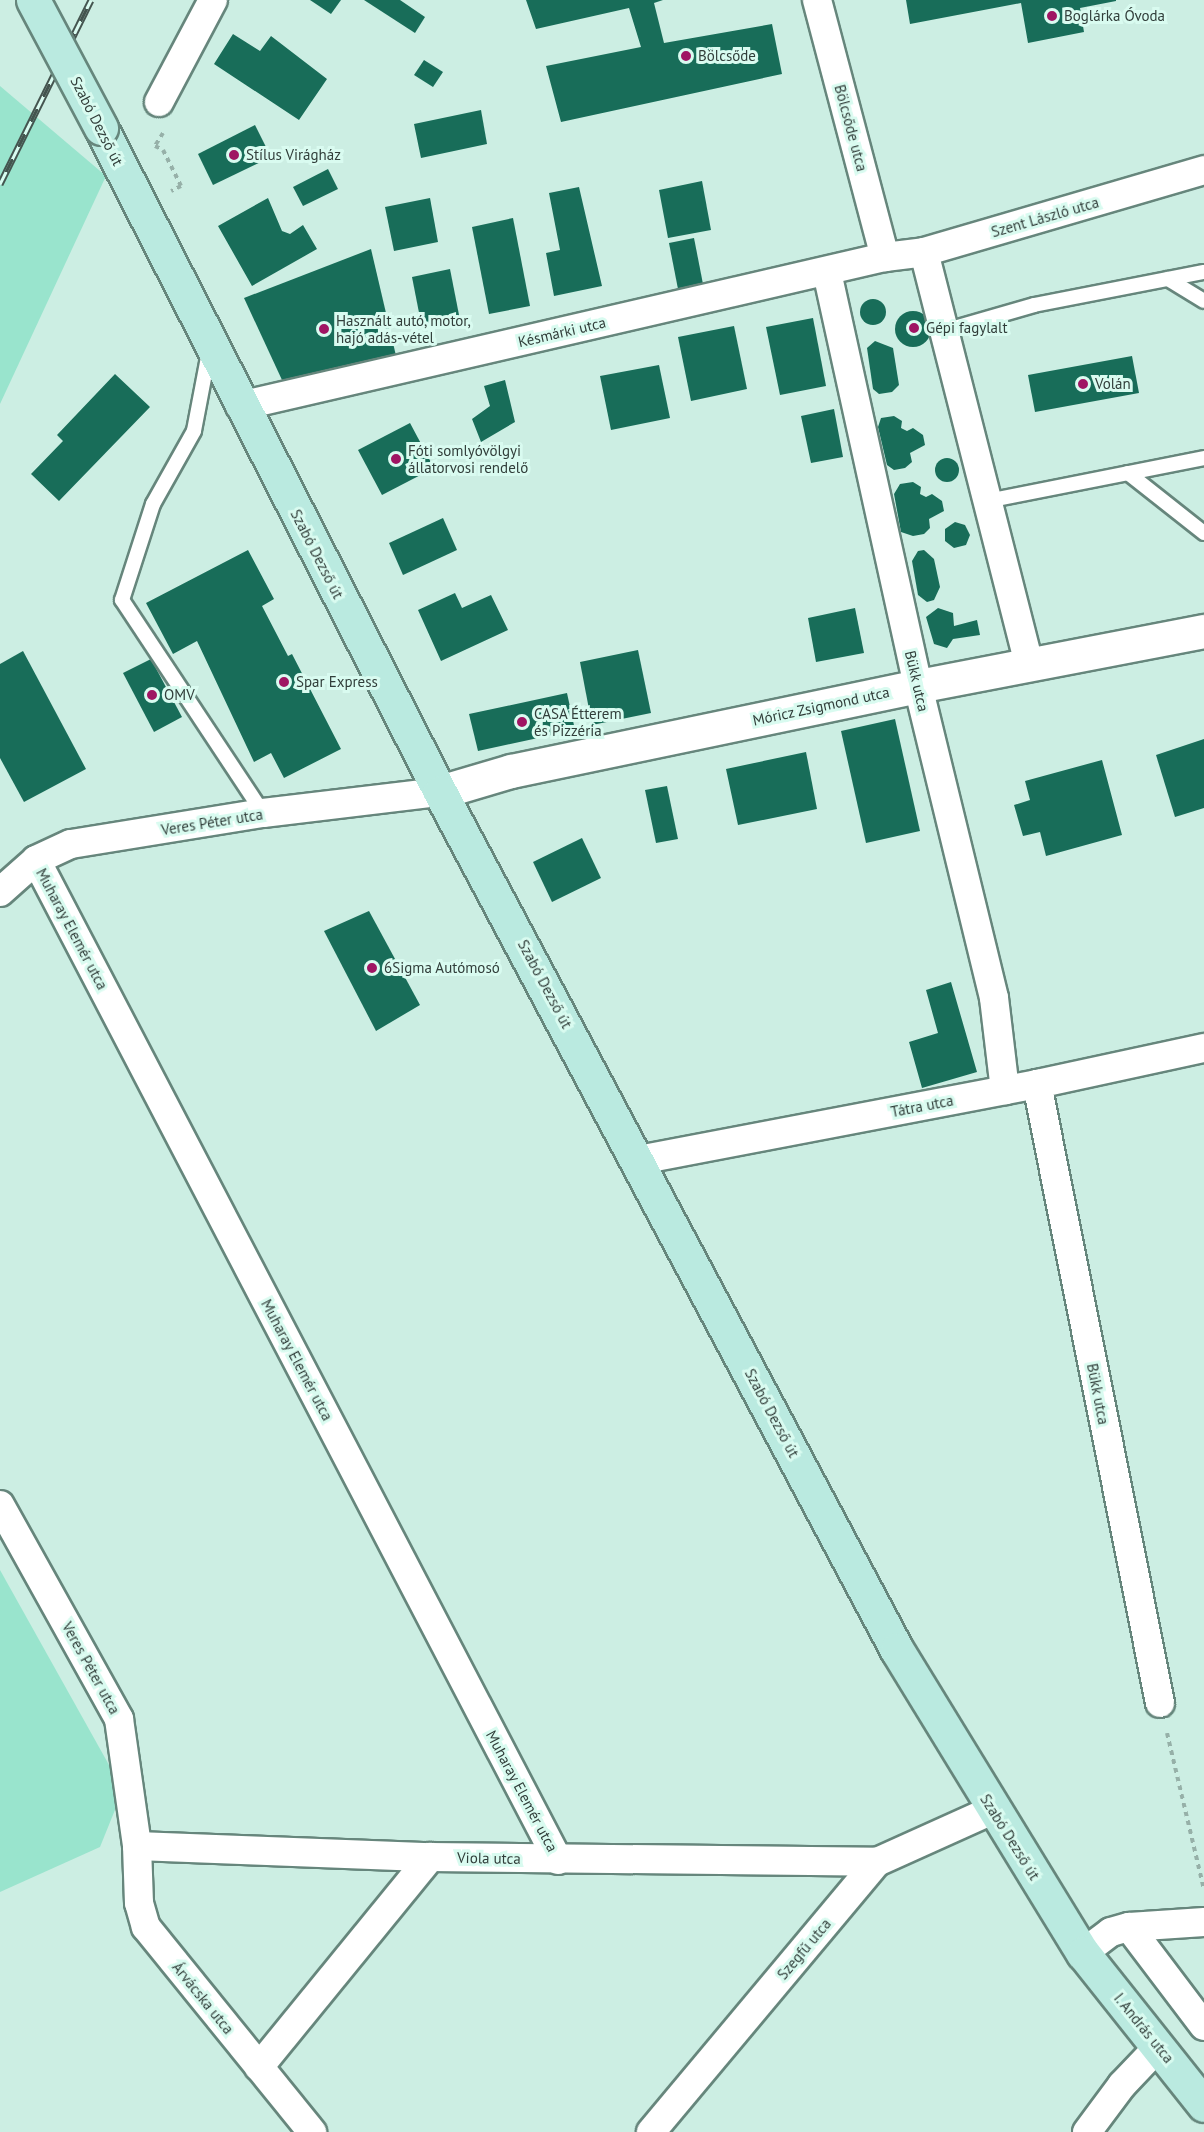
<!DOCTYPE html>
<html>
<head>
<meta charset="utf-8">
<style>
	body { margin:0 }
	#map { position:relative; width:1204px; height:2132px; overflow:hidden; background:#cceee3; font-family:"PT Sans",sans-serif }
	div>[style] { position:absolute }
	.green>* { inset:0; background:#99e4cd }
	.building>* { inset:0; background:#186d59 }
	.round { border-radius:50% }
	.path>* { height:4px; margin-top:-2px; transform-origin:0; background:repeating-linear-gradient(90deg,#96b0a8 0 4.5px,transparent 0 9px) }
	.roads { filter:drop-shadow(2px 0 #66867c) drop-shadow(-2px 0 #66867c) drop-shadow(0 2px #66867c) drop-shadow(0 -2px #66867c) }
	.service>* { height:14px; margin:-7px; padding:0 7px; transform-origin:7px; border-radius:7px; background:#fff }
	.minor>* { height:28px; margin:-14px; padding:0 14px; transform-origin:14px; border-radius:14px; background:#fff }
	.tertiary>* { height:33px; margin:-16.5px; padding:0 16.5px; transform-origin:16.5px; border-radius:16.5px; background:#fff }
	.secondary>* { height:33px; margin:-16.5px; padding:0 16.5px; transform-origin:16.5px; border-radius:16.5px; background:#baeae0 }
	.rail>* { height:7px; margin-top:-3.5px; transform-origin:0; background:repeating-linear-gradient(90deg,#d9fbf0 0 14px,#44544f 0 28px); box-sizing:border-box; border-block:2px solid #44544f }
	.bridges { filter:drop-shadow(2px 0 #66867c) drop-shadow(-2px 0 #66867c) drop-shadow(0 2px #66867c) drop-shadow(0 -2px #66867c) }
	.secondary-bridge>* { height:33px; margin:-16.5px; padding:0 16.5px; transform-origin:16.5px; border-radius:16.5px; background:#baeae0 }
	.dots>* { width:16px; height:16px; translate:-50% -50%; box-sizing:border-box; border:3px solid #d9fbf0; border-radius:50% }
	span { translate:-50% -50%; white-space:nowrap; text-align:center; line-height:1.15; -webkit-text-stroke:6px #d9fbf0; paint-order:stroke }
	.poi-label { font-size:15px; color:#313e3a }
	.left { translate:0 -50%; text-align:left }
	.street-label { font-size:15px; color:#313e3a }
</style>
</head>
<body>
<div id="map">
	<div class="green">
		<div style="clip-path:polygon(0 86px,106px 176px,0 404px)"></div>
		<div style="clip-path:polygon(0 1570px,123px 1790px,100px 1847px,0 1892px)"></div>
	</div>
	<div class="building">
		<div style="clip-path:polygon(310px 0,341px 0,331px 14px)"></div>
		<div style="clip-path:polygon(364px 0,400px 0,425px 17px,415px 33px)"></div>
		<div style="clip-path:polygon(526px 0,663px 0,654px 3px,664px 43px,772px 24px,782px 74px,561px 122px,546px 66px,641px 47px,629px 8px,536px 29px)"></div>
		<div style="clip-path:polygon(906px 0,1116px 0,1116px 1px,1080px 8px,1084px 32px,1028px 43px,1021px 3px,910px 24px)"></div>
		<div style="clip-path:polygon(233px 34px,260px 51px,271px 36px,327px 79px,299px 120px,214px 64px)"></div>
		<div style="clip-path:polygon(424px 60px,443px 72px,433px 87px,414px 75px)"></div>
		<div style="clip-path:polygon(481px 110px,487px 144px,421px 158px,414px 124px)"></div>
		<div style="clip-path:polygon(255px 125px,271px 157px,213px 185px,198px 154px)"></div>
		<div style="clip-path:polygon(328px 169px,338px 189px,303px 206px,293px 187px)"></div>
		<div style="clip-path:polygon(702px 181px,711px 230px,668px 238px,659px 190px)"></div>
		<div style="clip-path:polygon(579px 187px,602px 286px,554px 296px,546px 253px,560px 250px,549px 193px)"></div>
		<div style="clip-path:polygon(268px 198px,282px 231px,290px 234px,303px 225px,317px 249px,252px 286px,218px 226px)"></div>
		<div style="clip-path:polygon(430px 198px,438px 242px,394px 251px,385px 207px)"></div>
		<div style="clip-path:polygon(513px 218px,530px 306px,489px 314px,472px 227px)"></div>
		<div style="clip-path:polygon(694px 238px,703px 284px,678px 289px,669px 243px)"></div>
		<div style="clip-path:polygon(371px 249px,397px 360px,282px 380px,244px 298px)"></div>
		<div style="clip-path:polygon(450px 269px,460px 320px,422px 328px,412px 277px)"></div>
		<div class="round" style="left:860px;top:299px;width:26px;height:26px"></div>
		<div class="round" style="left:895px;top:311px;width:36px;height:36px"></div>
		<div style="clip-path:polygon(813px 318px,826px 386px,780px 395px,766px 327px)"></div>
		<div style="clip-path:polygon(734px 326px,747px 389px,691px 401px,678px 337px)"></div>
		<div style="clip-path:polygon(875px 341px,893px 348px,899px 385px,892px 392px,879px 394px,873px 389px,867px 348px)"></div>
		<div style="clip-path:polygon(1132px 356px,1139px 393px,1035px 412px,1028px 375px)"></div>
		<div style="clip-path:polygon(659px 365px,670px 418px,611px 430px,600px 376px)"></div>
		<div style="clip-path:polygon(115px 374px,150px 407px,59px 501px,31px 474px,63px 441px,57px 435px)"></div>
		<div style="clip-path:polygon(505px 380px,515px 422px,481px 442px,472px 419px,490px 406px,484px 386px)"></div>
		<div style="clip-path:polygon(834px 409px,843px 457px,811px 463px,801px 416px)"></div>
		<div style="clip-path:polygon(894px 416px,902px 421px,901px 428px,907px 431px,913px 428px,923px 435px,925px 445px,910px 453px,912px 462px,905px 468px,894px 470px,887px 465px,878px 427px,881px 418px)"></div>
		<div style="clip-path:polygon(410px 423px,434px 468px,382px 495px,358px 450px)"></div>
		<div class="round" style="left:935px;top:458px;width:24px;height:24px"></div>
		<div style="clip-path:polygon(913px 482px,921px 487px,920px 494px,926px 497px,932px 494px,942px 501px,944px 511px,929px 519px,930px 528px,924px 534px,913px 536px,901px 532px,894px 494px,900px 484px)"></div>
		<div style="clip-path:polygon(443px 518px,457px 550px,403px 575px,389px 543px)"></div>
		<div style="clip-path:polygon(955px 522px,965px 525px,970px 535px,966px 545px,954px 548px,945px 541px,945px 529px)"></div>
		<div style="clip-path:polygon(248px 550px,274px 599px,262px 606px,288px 656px,292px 654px,341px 749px,284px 778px,271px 753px,254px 762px,197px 641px,173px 654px,146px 603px)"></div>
		<div style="clip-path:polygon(924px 550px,934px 559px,940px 587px,934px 600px,927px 602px,918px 595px,912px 561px,918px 551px)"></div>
		<div style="clip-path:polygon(455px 593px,462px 608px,491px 595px,508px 630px,441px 661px,418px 610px)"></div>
		<div style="clip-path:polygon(855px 608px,864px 653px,816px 662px,808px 618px)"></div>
		<div style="clip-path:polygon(938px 608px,953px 613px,954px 626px,977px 620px,980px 635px,953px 639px,947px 648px,934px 644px,926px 617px)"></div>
		<div style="clip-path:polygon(638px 650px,651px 713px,592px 725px,580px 662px)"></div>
		<div style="clip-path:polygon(23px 651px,86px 769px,24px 802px,0 758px,0 664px)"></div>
		<div style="clip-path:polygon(151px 659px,182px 717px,154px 732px,123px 673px)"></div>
		<div style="clip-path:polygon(567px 693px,575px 730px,478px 751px,469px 714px)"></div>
		<div style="clip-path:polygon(895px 719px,920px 831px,866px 843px,841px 731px)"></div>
		<div style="clip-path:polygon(1204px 739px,1204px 808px,1175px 817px,1156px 755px)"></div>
		<div style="clip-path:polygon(806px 752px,817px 809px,738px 825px,726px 769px)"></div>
		<div style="clip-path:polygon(1102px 760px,1122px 835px,1046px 856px,1040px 832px,1023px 836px,1014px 805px,1030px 800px,1025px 781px)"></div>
		<div style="clip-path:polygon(667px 786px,678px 839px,656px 843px,645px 790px)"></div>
		<div style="clip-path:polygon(582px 838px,601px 878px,552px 902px,533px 862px)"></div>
		<div style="clip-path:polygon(369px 911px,420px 1005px,376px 1031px,324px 931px)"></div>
		<div style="clip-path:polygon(951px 982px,977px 1072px,922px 1088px,909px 1042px,938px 1033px,926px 990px)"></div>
	</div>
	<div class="path">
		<div style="left:163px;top:133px;width:15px;rotate:122deg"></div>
		<div style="left:155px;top:146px;width:9px;rotate:27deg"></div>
		<div style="left:163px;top:150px;width:40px;rotate:63.4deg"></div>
		<div style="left:181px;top:186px;width:11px;rotate:153deg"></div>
		<div style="left:1167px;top:1733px;width:161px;rotate:76.7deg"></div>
	</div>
	<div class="roads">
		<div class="service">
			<div style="left:1168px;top:279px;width:42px;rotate:31.4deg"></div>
			<div style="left:944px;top:331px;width:94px;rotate:-16.1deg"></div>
			<div style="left:1034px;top:305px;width:173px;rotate:-11deg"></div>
			<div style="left:209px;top:352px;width:80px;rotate:100.8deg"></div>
			<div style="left:194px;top:431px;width:84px;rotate:119.3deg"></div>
			<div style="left:153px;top:504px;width:101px;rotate:107.9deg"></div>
			<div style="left:122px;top:600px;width:255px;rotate:56.5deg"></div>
			<div style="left:1128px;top:473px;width:97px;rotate:38.3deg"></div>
			<div style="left:987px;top:501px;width:221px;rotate:-11.2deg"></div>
		</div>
		<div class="minor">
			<div style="left:817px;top:0;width:266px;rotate:75.2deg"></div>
			<div style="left:159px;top:102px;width:115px;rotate:-62.1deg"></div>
			<div style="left:924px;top:252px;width:428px;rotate:75.7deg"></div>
			<div style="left:827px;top:272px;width:424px;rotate:77.6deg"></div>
			<div style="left:918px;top:686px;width:321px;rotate:76.3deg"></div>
			<div style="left:994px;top:998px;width:93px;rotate:83.2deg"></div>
			<div style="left:240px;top:406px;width:662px;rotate:-13.01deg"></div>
			<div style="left:885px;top:257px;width:39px;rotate:-7deg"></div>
			<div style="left:924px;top:252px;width:292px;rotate:-16.3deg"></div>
			<div style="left:36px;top:860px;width:1128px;rotate:62.44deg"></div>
			<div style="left:0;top:892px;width:48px;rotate:-41.6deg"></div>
			<div style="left:36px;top:860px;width:38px;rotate:-25deg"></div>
			<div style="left:71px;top:844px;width:194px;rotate:-9.2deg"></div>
			<div style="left:263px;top:813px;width:178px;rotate:-6.8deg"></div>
			<div style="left:1037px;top:1084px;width:631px;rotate:78.76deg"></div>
			<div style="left:639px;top:1160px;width:405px;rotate:-10.8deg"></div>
			<div style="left:1037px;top:1084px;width:171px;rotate:-12.2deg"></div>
			<div style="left:0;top:1505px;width:245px;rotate:60.9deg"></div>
			<div style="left:119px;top:1719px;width:128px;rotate:81.9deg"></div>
			<div style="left:137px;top:1846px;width:57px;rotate:88deg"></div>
			<div style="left:139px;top:1903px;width:25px;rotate:74deg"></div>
			<div style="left:146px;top:1927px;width:264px;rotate:51deg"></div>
			<div style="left:137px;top:1846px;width:293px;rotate:2.2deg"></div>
			<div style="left:430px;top:1857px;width:447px;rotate:0.6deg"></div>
			<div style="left:1129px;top:1927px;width:124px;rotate:52.9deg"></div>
			<div style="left:1083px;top:1953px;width:35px;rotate:-37deg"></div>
			<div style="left:1111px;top:1932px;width:19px;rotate:-16deg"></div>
			<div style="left:1129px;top:1927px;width:75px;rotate:-3.8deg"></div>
			<div style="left:259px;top:2067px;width:271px;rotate:-50.8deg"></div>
			<div style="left:651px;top:2132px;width:352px;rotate:-50.1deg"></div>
			<div style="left:877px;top:1862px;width:126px;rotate:-24.3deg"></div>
			<div style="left:1087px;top:2132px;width:59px;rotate:-53.3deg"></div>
			<div style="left:1122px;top:2085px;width:54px;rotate:-46.5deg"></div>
		</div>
		<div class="tertiary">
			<div style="left:440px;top:792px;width:74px;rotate:-16.5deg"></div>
			<div style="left:511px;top:771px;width:416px;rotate:-11.8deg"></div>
			<div style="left:918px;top:686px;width:291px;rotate:-10.9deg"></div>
		</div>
		<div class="secondary">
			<div style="left:101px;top:128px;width:746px;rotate:62.95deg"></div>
			<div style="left:440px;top:792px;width:972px;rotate:61.96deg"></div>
			<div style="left:897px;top:1650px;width:356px;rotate:58.5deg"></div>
			<div style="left:1083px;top:1953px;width:194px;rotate:51.5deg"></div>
		</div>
	</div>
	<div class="rail">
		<div style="left:0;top:184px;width:205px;rotate:-63.7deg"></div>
	</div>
	<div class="bridges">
		<div class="secondary-bridge">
			<div style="left:33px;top:0;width:145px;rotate:62deg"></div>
		</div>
	</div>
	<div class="dots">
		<div style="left:1052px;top:16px;background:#9f1563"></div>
		<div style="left:686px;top:56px;background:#9f1563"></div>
		<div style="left:234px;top:155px;background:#9f1563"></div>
		<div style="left:914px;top:328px;background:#9f1563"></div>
		<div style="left:324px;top:329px;background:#9f1563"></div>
		<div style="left:1083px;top:384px;background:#9f1563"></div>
		<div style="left:396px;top:459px;background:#9f1563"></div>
		<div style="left:284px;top:682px;background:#9f1563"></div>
		<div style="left:152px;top:695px;background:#9f1563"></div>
		<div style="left:522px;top:722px;background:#9f1563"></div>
		<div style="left:372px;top:968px;background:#9f1563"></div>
	</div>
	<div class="poi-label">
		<span class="left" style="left:1064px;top:16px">Boglárka Óvoda</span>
		<span class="left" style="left:698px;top:56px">Bölcsőde</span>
		<span class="left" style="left:246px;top:155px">Stílus Virágház</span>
		<span class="left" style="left:336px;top:329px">Használt autó, motor,<br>hajó adás-vétel</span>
		<span class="left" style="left:926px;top:328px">Gépi fagylalt</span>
		<span class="left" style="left:1095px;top:384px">Volán</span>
		<span class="left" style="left:408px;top:459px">Fóti somlyóvölgyi<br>állatorvosi rendelő</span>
		<span class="left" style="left:296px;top:682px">Spar Express</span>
		<span class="left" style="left:164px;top:695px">OMV</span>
		<span class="left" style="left:534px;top:722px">CASA Étterem<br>és Pizzéria</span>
		<span class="left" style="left:384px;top:968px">6Sigma Autómosó</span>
	</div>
	<div class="street-label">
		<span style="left:97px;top:121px;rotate:63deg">Szabó Dezső út</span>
		<span style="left:851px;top:128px;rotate:75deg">Bölcsőde utca</span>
		<span style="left:1045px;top:217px;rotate:-16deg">Szent László utca</span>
		<span style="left:562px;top:332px;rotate:-13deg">Késmárki utca</span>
		<span style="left:317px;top:554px;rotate:63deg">Szabó Dezső út</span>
		<span style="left:917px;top:681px;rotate:77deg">Bükk utca</span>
		<span style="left:821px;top:706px;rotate:-12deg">Móricz Zsigmond utca</span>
		<span style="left:212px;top:822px;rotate:-9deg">Veres Péter utca</span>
		<span style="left:72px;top:929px;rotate:62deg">Muharay Elemér utca</span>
		<span style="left:545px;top:984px;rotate:62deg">Szabó Dezső út</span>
		<span style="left:922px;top:1106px;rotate:-11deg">Tátra utca</span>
		<span style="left:297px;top:1360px;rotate:62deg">Muharay Elemér utca</span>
		<span style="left:1098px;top:1394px;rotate:79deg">Bükk utca</span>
		<span style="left:772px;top:1413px;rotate:62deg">Szabó Dezső út</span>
		<span style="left:91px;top:1668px;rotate:61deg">Veres Péter utca</span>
		<span style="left:522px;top:1791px;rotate:62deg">Muharay Elemér utca</span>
		<span style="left:1010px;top:1837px;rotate:58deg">Szabó Dezső út</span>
		<span style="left:489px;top:1858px;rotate:1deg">Viola utca</span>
		<span style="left:804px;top:1949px;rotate:-50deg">Szegfű utca</span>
		<span style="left:203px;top:1998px;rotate:51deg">Árvácska utca</span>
		<span style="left:1144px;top:2028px;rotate:51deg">I. András utca</span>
	</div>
</div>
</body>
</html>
